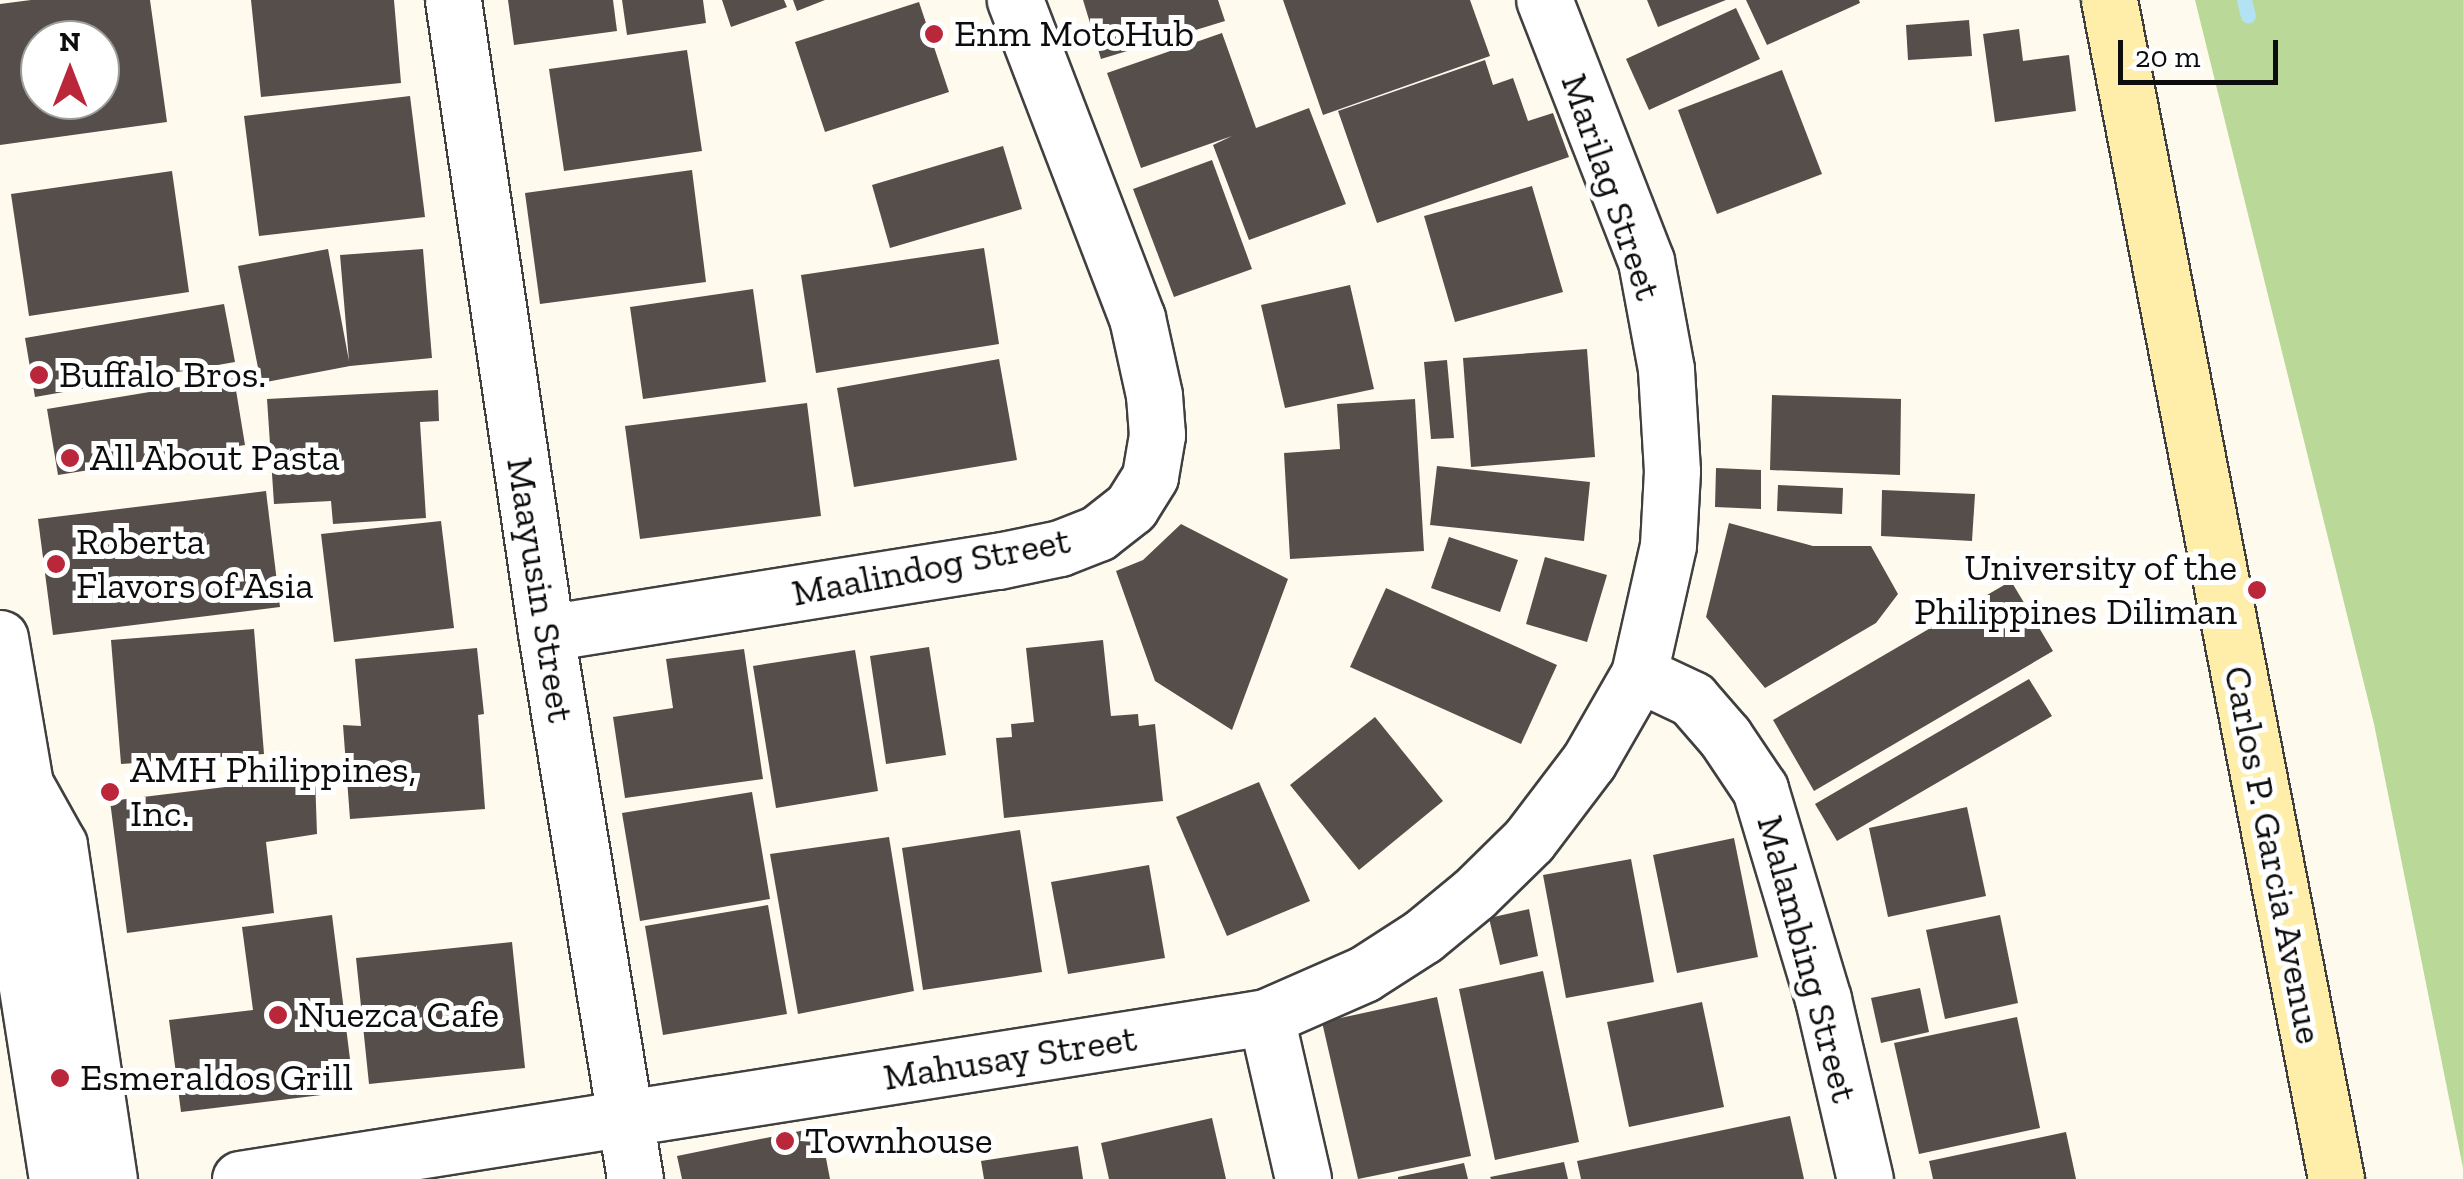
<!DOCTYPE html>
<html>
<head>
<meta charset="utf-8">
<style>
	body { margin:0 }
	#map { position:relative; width:2463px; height:1179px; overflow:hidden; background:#fffaee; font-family:"Zilla Slab",serif }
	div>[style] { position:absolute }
	.forest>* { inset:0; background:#bad998 }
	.stream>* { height:15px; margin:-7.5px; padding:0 7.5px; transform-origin:7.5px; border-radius:7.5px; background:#b4e2f5 }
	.building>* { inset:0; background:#564e4a }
	.roads { filter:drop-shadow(2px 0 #404040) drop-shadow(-2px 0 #404040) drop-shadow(0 2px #404040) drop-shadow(0 -2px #404040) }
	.minor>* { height:55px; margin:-27.5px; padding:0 27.5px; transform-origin:27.5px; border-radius:27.5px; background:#fff }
	.tertiary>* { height:55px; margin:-27.5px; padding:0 27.5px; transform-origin:27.5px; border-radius:27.5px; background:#fff }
	.secondary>* { height:55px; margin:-27.5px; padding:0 27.5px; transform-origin:27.5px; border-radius:27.5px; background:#feeeaa }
	.dots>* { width:28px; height:28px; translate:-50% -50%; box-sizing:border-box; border:5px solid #fff; border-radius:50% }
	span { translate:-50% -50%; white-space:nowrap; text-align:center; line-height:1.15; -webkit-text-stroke:10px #fff; paint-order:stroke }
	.poi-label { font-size:38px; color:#0d0d0d }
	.left { translate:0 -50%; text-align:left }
	.right { translate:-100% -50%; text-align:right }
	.street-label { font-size:38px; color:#0d0d0d }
	.north { position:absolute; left:20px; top:20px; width:100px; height:100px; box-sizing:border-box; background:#fff; border:2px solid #9e9e9e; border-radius:50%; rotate:0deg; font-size:28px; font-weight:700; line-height:40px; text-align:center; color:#0d0d0d }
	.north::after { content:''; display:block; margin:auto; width:35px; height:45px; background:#bb273a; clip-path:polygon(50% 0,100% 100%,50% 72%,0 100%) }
	.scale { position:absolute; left:2118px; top:40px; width:160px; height:45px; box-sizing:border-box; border:5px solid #0d0d0d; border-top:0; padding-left:12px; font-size:30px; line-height:35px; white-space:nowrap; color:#0d0d0d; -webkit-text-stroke:8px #fff; paint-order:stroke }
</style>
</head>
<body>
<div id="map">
	<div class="forest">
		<div style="clip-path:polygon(2195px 0,2463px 0,2463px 1168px,2374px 724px)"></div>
	</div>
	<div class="stream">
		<div style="left:2244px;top:0;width:16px;rotate:76deg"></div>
	</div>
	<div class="building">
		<div style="clip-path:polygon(evenodd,31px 0,150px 0,167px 122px,0 145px,0 4px,31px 0,40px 40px,100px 40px,100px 100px,40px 100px,40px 40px)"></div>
		<div style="clip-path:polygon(251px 0,394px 0,401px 83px,261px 97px)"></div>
		<div style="clip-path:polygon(508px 0,613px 0,617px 31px,514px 45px)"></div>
		<div style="clip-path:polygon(622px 0,703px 0,706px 23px,627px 35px)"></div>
		<div style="clip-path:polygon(722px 0,784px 0,787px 7px,731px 27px)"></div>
		<div style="clip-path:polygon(793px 0,825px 0,797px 11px)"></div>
		<div style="clip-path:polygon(1083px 0,1218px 0,1225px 21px,1101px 59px)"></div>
		<div style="clip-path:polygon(1283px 0,1470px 0,1490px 56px,1323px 115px)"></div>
		<div style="clip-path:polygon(1647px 0,1726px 0,1658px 27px)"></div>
		<div style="clip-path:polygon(1746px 0,1859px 0,1860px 3px,1767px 45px)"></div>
		<div style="clip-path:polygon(919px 2px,949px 92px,825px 132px,795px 42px)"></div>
		<div style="clip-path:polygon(1736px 8px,1760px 59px,1649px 110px,1626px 59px)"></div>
		<div style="clip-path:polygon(1969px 20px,1972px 56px,1908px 60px,1906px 25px)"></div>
		<div style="clip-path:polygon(2019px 29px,2023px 61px,2069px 55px,2076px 111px,1995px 122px,1983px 34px)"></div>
		<div style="clip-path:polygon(1222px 33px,1256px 128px,1309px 108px,1346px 204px,1249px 240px,1213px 145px,1232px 136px,1141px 168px,1107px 73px)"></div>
		<div style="clip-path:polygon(687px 50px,702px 151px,564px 171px,549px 69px)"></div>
		<div style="clip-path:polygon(1485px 60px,1493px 85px,1513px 78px,1528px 121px,1553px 113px,1569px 157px,1377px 223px,1338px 111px)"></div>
		<div style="clip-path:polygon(1782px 70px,1822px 174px,1717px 214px,1678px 110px)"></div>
		<div style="clip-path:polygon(410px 96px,425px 217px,259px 236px,244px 116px)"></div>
		<div style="clip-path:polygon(1003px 146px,1022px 209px,890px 248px,872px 185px)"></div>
		<div style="clip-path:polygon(1212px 160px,1252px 269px,1174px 297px,1133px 189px)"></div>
		<div style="clip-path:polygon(692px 170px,706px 282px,540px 304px,525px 193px)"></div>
		<div style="clip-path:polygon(172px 171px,189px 292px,29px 316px,11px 194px)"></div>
		<div style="clip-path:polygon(1532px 186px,1563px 292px,1455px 322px,1424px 216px)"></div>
		<div style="clip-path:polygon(984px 248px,999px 344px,816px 373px,801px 275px)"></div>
		<div style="clip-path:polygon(328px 249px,349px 361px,340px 255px,423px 249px,432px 358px,350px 366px,261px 383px,238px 266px)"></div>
		<div style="clip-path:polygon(1350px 285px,1374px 389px,1285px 408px,1261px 305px)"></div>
		<div style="clip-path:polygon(753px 289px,766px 382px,643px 399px,630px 307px)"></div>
		<div style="clip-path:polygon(224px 304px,235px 362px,35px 397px,25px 338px)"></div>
		<div style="clip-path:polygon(1587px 349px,1595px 457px,1471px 467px,1463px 358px)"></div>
		<div style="clip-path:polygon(999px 359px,1017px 460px,854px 487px,837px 388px)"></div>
		<div style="clip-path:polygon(1447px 360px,1454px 438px,1431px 439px,1424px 362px)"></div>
		<div style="clip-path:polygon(234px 378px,245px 445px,58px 475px,47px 409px)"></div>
		<div style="clip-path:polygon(438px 390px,439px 421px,420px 422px,426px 518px,333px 524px,331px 501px,274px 504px,267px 399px)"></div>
		<div style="clip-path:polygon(1772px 395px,1901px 399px,1900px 475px,1770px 470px)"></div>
		<div style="clip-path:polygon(1415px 399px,1424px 551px,1290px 559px,1284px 453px,1340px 449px,1337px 404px)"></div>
		<div style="clip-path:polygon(807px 403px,821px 516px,640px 539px,625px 426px)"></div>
		<div style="clip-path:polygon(1437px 466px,1590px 482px,1584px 541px,1430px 525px)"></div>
		<div style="clip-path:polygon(1716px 468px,1761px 470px,1761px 509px,1715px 507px)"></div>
		<div style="clip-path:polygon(1778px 485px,1843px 488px,1842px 514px,1777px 511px)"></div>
		<div style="clip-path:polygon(1882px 490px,1975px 494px,1972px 541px,1881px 536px)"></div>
		<div style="clip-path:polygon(266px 491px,280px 607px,53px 635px,38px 519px)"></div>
		<div style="clip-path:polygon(441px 521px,454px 628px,334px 642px,321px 534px)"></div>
		<div style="clip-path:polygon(1729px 523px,1813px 546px,1871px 546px,1898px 594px,1876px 623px,1765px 688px,1706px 617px)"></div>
		<div style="clip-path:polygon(1181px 524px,1288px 579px,1232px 730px,1155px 681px,1116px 571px,1143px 560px)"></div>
		<div style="clip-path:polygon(1449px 537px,1518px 560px,1500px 612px,1431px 588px)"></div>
		<div style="clip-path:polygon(1545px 557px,1607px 575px,1587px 642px,1526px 624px)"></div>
		<div style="clip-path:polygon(2011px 581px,2053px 651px,1814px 791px,1773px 720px)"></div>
		<div style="clip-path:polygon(1386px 588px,1557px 665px,1521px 744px,1350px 667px)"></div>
		<div style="clip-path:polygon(254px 629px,264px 754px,121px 764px,111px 640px)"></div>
		<div style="clip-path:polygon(1103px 640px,1111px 716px,1138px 714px,1139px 726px,1155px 724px,1163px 801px,1004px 818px,996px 738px,1012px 737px,1011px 724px,1034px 722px,1026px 648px)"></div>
		<div style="clip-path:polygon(929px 647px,946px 755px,886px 764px,870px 656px)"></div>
		<div style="clip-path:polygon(477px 648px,484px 714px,478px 715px,485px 809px,350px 819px,343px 725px,361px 726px,355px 659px)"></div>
		<div style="clip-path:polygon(744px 649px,763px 779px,625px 798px,613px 717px,673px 708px,666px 659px)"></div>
		<div style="clip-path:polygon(855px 650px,878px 791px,776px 808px,753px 666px)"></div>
		<div style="clip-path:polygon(2029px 679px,2052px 716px,1837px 841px,1815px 804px)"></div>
		<div style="clip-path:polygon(1375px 717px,1443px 801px,1359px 870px,1290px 785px)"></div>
		<div style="clip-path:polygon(315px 776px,317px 834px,266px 842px,274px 913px,127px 933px,110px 801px)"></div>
		<div style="clip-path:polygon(1259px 782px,1310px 901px,1227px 936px,1176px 817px)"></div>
		<div style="clip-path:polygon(752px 792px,770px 899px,640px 921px,622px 813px)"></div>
		<div style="clip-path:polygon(1967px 807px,1986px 896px,1888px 917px,1869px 828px)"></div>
		<div style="clip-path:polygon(1020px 830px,1042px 972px,923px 990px,902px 848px)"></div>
		<div style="clip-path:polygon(889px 837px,914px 991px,798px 1014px,770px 854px)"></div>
		<div style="clip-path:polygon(1734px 838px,1758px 957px,1677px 973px,1653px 855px)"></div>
		<div style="clip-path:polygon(1631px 859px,1654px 982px,1566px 998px,1543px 875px)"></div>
		<div style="clip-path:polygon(1149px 865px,1165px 958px,1068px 974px,1051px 882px)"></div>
		<div style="clip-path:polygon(768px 905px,787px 1014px,663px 1035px,645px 926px)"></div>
		<div style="clip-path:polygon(1529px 909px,1538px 956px,1500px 965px,1489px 918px)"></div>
		<div style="clip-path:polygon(332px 915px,354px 1091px,181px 1112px,169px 1020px,253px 1010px,242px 927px)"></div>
		<div style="clip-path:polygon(2000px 915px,2018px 1003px,1945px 1019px,1926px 930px)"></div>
		<div style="clip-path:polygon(512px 942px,525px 1068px,369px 1084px,356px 958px)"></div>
		<div style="clip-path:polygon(1543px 971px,1579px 1142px,1495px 1160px,1459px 989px)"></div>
		<div style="clip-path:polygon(1920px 988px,1929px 1032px,1881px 1043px,1871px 998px)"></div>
		<div style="clip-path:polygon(1437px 997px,1471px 1156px,1358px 1179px,1322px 1022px)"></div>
		<div style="clip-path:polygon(1702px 1002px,1724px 1107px,1629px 1127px,1607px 1022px)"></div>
		<div style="clip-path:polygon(2017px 1017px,2040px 1128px,1919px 1154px,1894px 1043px)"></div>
		<div style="clip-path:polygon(1790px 1116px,1804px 1179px,1581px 1179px,1577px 1161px)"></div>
		<div style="clip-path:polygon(1212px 1118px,1226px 1179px,1109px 1179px,1101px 1143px)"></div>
		<div style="clip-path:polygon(820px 1127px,830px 1179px,682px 1179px,677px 1156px)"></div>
		<div style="clip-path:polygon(2066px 1132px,2076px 1179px,1933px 1179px,1929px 1161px)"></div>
		<div style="clip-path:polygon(1078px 1146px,1083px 1179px,984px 1179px,981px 1161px)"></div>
		<div style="clip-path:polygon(1564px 1162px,1568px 1179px,1491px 1179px,1490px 1177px)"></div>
		<div style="clip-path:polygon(1464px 1163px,1468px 1179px,1398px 1179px,1398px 1177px)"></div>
	</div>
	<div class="roads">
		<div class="minor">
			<div style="left:453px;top:0;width:640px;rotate:81.64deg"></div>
			<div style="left:546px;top:633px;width:553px;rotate:80.74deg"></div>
			<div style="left:546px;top:633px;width:458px;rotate:-9.1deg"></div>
			<div style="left:998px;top:561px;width:63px;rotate:-11.8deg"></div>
			<div style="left:1060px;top:548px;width:41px;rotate:-21.5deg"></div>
			<div style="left:1098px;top:533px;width:42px;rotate:-38.2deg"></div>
			<div style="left:1131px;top:507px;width:36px;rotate:-58deg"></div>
			<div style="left:1150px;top:476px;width:42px;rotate:-80.3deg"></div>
			<div style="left:1157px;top:435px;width:40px;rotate:-94.3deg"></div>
			<div style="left:1154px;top:395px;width:79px;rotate:-102.4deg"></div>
			<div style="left:1137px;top:318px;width:341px;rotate:-111deg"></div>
			<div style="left:1639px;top:674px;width:59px;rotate:25.3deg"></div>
			<div style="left:1692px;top:699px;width:50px;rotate:49deg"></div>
			<div style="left:1725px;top:737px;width:63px;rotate:56.1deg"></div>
			<div style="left:1760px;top:789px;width:219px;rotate:73.3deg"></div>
			<div style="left:1823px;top:999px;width:185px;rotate:76.9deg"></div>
			<div style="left:1266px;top:1017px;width:166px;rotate:77.1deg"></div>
			<div style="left:240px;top:1179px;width:1039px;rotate:-8.97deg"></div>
			<div style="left:1266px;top:1017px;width:107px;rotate:-23.7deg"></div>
			<div style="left:1364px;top:974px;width:70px;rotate:-32.8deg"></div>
			<div style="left:1423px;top:936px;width:66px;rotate:-39.5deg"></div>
			<div style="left:1474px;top:894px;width:77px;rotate:-44.5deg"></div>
			<div style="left:1529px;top:840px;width:99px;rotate:-52.8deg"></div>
			<div style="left:1589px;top:761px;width:100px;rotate:-60.1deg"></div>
			<div style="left:1639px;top:674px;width:132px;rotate:-77.3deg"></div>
			<div style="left:1668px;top:545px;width:74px;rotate:-86.9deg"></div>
			<div style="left:1672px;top:471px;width:102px;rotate:-93.4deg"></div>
			<div style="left:1666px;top:369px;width:110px;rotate:-100.5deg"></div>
			<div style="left:1646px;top:261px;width:280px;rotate:-111.3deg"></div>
		</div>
		<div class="tertiary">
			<div style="left:0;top:638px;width:148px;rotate:80.3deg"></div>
			<div style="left:25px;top:784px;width:70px;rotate:60.9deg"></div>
			<div style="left:59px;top:845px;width:338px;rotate:81.5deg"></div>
			<div style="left:25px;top:784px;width:73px;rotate:105.2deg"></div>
			<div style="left:6px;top:854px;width:329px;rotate:81.1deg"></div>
		</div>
		<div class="secondary">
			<div style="left:2109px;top:0;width:1201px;rotate:79.1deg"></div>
		</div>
	</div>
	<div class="dots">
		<div style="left:934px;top:34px;background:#bb273a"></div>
		<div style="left:39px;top:375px;background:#bb273a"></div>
		<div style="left:70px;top:458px;background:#bb273a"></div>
		<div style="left:56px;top:564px;background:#bb273a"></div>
		<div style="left:2257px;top:590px;background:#bb273a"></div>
		<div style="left:110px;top:792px;background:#bb273a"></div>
		<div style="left:278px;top:1015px;background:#bb273a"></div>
		<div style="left:60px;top:1078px;background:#bb273a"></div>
		<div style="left:785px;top:1141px;background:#bb273a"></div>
	</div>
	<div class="poi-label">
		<span class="left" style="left:954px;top:34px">Enm MotoHub</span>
		<span class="left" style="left:59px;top:375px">Buffalo Bros.</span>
		<span class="left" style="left:90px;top:458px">All About Pasta</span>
		<span class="left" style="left:76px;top:564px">Roberta<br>Flavors of Asia</span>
		<span class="right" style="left:2237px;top:590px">University of the<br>Philippines Diliman</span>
		<span class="left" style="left:130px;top:792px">AMH Philippines,<br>Inc.</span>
		<span class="left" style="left:298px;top:1015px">Nuezca Cafe</span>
		<span class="left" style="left:80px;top:1078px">Esmeraldos Grill</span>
		<span class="left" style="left:805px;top:1141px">Townhouse</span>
	</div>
	<div class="street-label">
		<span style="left:1611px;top:187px;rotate:71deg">Marilag Street</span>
		<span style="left:931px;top:567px;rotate:-11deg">Maalindog Street</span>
		<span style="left:540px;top:590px;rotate:81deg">Maayusin Street</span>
		<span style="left:2273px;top:855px;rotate:79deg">Carlos P. Garcia Avenue</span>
		<span style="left:1807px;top:959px;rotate:75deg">Malambing Street</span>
		<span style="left:1010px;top:1058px;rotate:-9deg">Mahusay Street</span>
	</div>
	<div class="north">N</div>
	<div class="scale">20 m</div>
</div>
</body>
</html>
